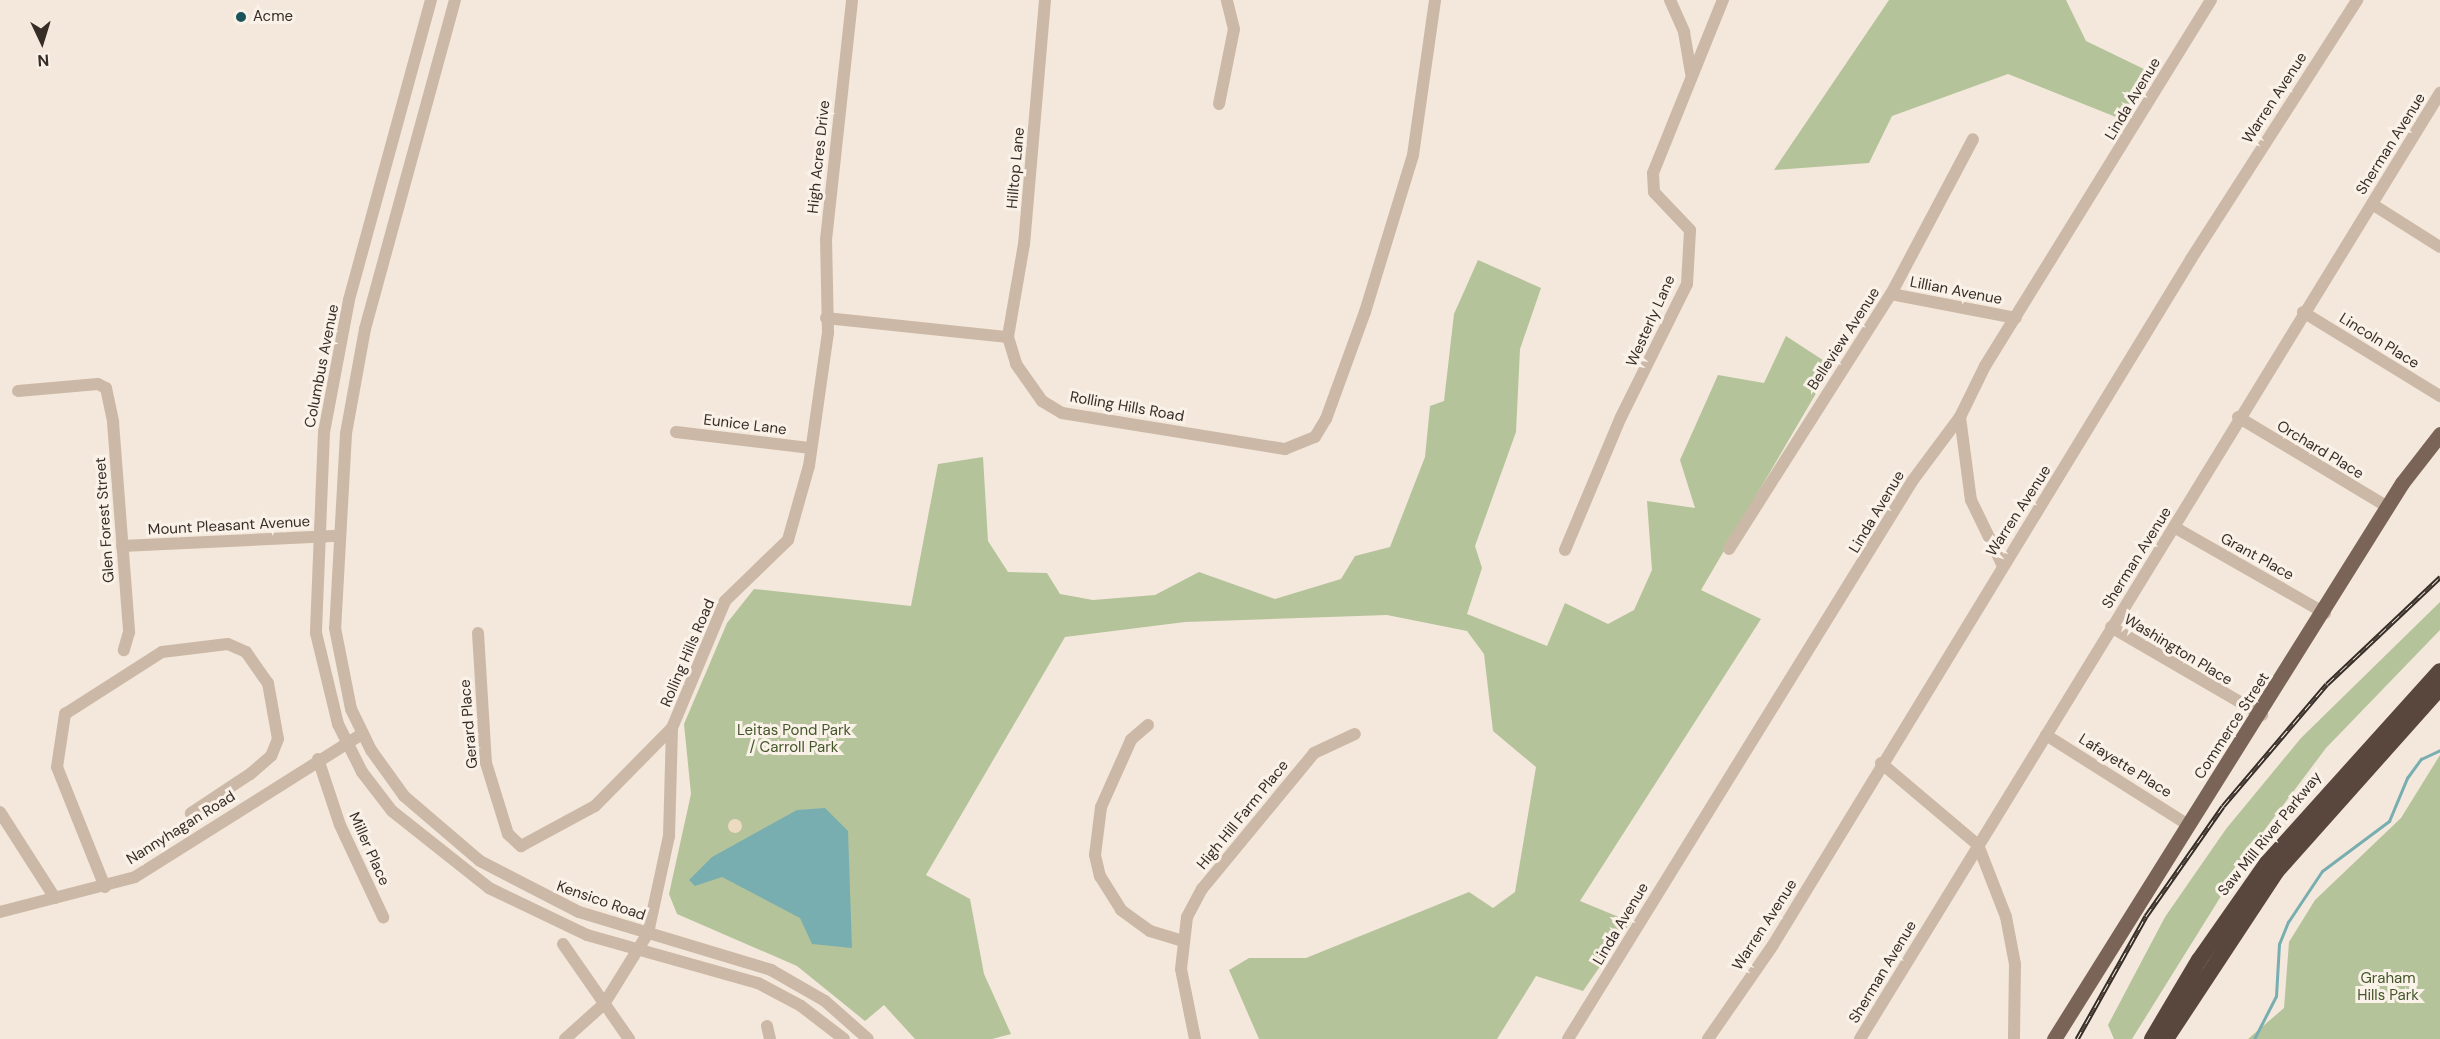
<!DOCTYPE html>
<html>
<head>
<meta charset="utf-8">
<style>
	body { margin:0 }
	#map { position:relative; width:2440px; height:1039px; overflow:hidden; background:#f3e8db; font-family:"DM Sans",sans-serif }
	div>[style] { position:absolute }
	.green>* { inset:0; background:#b4c39a }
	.plaza>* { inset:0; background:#ecdac1 }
	.round { border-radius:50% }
	.water>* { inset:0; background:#79aeb1 }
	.stream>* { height:3px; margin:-1.5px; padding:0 1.5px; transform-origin:1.5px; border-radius:1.5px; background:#79aeb1 }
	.minor>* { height:12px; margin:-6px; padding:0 6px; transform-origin:6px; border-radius:6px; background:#ccb8a6 }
	.major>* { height:15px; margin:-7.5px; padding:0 7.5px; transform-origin:7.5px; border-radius:7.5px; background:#7a6458 }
	.highway>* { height:16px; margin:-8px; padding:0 8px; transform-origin:8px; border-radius:8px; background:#59473e }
	.rail>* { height:5px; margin-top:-2.5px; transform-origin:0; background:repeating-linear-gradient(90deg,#faf2e8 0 9px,#372d27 0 18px); box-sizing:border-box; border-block:2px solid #372d27 }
	.dots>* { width:16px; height:16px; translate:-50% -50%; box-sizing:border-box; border:3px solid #faf2e8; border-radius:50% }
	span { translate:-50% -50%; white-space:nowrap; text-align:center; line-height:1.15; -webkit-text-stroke:6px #faf2e8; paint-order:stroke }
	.poi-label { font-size:15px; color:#372d27 }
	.left { translate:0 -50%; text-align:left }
	.street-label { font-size:15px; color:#372d27 }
	.park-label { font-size:15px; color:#45572a }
	.north { position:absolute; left:12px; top:12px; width:60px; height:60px; -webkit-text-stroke:4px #faf2e8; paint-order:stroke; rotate:176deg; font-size:16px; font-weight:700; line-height:24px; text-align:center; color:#372d27 }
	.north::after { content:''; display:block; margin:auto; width:21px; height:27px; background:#372d27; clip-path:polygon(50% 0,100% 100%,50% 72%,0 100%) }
</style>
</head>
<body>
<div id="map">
	<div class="green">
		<div style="clip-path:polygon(1889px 0,2066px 0,2086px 41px,2148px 71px,2121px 119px,2008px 74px,1892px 116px,1869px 163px,1774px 170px)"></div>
		<div style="clip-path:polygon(1478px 260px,1541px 288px,1520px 349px,1516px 432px,1475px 546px,1482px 568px,1467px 614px,1547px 646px,1565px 603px,1608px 624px,1634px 610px,1652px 570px,1647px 501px,1695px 508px,1680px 460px,1718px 375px,1764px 383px,1786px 336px,1832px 366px,1701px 590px,1761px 619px,1580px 901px,1631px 922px,1583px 991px,1536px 976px,1497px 1039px,1259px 1039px,1229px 970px,1249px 958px,1306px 958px,1469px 892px,1493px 908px,1515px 892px,1536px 767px,1493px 731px,1484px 654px,1467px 631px,1387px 615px,1185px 622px,1065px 637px,926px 875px,970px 899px,984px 974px,1011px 1034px,992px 1039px,915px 1039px,884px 1005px,865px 1021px,797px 966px,677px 914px,669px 894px,691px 794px,684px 724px,727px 623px,754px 589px,911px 606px,938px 464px,983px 457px,988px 541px,1008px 572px,1047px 573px,1060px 594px,1093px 600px,1155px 595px,1199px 572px,1275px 599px,1341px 579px,1355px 556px,1390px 547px,1425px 457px,1430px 406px,1444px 401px,1454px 314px)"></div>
		<div style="clip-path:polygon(2440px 602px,2440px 630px,2326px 748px,2251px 848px,2132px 1039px,2114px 1039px,2108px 1025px,2165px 917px,2226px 829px,2301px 738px)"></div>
		<div style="clip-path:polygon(2440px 755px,2440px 1039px,2248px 1039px,2284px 1008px,2289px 942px,2315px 900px,2401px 818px)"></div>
	</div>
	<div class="plaza">
		<div class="round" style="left:728px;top:819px;width:14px;height:14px"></div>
	</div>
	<div class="water">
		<div style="clip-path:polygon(825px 808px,848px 831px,852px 948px,812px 944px,800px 918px,722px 877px,695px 886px,689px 880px,712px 857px,797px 810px)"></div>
	</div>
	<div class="stream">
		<div style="left:2254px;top:1039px;width:48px;rotate:-62.9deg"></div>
		<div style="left:2276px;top:996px;width:52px;rotate:-86.7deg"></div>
		<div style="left:2279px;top:944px;width:24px;rotate:-68deg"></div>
		<div style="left:2288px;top:922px;width:61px;rotate:-56.3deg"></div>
		<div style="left:2322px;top:871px;width:84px;rotate:-36.7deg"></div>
		<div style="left:2389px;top:821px;width:47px;rotate:-67.3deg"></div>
		<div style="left:2407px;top:778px;width:24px;rotate:-54deg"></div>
		<div style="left:2421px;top:759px;width:21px;rotate:-25deg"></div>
	</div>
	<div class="minor">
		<div style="left:431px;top:0;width:311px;rotate:105.3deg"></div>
		<div style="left:349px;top:300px;width:134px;rotate:100.7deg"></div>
		<div style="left:324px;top:432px;width:201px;rotate:92.3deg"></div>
		<div style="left:316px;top:633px;width:94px;rotate:76.4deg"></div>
		<div style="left:338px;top:724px;width:54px;rotate:63.4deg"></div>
		<div style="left:362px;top:772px;width:49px;rotate:52.4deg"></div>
		<div style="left:392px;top:811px;width:124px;rotate:38.4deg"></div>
		<div style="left:489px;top:888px;width:109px;rotate:25.6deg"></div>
		<div style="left:587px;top:935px;width:178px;rotate:15.7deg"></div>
		<div style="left:758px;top:983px;width:49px;rotate:28.1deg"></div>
		<div style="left:801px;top:1006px;width:54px;rotate:37.5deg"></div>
		<div style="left:455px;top:0;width:341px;rotate:105.3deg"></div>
		<div style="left:365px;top:329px;width:107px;rotate:100.3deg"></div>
		<div style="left:346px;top:434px;width:194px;rotate:93.2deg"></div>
		<div style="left:335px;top:628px;width:83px;rotate:78.8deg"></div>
		<div style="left:351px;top:709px;width:46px;rotate:64deg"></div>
		<div style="left:371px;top:750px;width:57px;rotate:54.3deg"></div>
		<div style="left:404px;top:796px;width:100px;rotate:40.5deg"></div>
		<div style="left:480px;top:861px;width:111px;rotate:27.3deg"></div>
		<div style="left:579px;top:912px;width:201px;rotate:16.8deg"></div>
		<div style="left:771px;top:970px;width:62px;rotate:29.9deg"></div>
		<div style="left:825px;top:1001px;width:57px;rotate:41.5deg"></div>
		<div style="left:1045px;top:0;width:245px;rotate:94.9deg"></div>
		<div style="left:1024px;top:244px;width:94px;rotate:99.8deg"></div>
		<div style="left:1008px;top:337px;width:28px;rotate:73deg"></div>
		<div style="left:1016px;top:364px;width:45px;rotate:54.9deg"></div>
		<div style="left:1042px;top:401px;width:23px;rotate:31deg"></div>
		<div style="left:1062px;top:413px;width:226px;rotate:9.2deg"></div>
		<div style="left:1285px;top:449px;width:32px;rotate:-22deg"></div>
		<div style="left:1315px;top:437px;width:21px;rotate:-59deg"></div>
		<div style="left:1326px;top:419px;width:114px;rotate:-70deg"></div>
		<div style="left:1365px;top:312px;width:164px;rotate:-73deg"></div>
		<div style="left:1413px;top:155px;width:157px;rotate:-81.9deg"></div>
		<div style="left:1670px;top:0;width:35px;rotate:66deg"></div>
		<div style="left:1684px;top:32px;width:42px;rotate:80.3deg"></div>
		<div style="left:1219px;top:104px;width:76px;rotate:-78.7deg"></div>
		<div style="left:1234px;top:29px;width:30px;rotate:-104deg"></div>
		<div style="left:2372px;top:204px;width:80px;rotate:32.3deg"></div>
		<div style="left:1891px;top:294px;width:127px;rotate:10.9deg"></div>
		<div style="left:2303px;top:312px;width:161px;rotate:31.5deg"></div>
		<div style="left:826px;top:318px;width:183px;rotate:6deg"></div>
		<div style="left:18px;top:391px;width:80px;rotate:-5deg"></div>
		<div style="left:98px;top:384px;width:9px;rotate:27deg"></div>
		<div style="left:106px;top:388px;width:35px;rotate:78deg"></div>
		<div style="left:113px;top:422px;width:211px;rotate:85.6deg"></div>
		<div style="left:129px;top:632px;width:19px;rotate:106deg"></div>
		<div style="left:1960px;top:417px;width:84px;rotate:82.5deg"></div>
		<div style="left:1971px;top:500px;width:71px;rotate:64.2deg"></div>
		<div style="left:2238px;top:417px;width:175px;rotate:31deg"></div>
		<div style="left:676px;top:432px;width:136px;rotate:6.8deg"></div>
		<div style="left:2174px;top:527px;width:174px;rotate:29.7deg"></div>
		<div style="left:122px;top:546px;width:216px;rotate:-2.7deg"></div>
		<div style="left:1729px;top:549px;width:302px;rotate:-57.6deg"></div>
		<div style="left:1891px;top:294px;width:175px;rotate:-62.1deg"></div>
		<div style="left:1565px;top:550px;width:144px;rotate:-67.2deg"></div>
		<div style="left:1621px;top:417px;width:148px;rotate:-63.6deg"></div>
		<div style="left:1687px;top:284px;width:54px;rotate:-86.8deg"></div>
		<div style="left:1690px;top:230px;width:52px;rotate:-133.5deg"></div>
		<div style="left:1654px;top:192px;width:19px;rotate:-93deg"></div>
		<div style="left:1653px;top:173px;width:187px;rotate:-68deg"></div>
		<div style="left:2111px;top:627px;width:175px;rotate:30.2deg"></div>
		<div style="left:478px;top:633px;width:130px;rotate:86.5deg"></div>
		<div style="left:486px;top:763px;width:74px;rotate:72.8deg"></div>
		<div style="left:508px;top:834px;width:18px;rotate:43deg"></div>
		<div style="left:521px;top:846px;width:84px;rotate:-28.4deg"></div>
		<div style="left:595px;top:806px;width:110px;rotate:-45.4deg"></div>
		<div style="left:672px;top:728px;width:138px;rotate:-67.3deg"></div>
		<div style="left:725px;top:601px;width:88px;rotate:-44.1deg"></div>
		<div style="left:788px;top:540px;width:77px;rotate:-74.2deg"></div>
		<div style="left:809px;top:466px;width:134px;rotate:-81.9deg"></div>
		<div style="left:828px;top:333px;width:93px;rotate:-91.2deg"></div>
		<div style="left:826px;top:240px;width:241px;rotate:-83.8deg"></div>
		<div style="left:1148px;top:725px;width:23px;rotate:139deg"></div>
		<div style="left:1131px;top:740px;width:73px;rotate:114.1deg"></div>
		<div style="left:1101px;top:807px;width:48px;rotate:97.1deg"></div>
		<div style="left:1095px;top:855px;width:22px;rotate:77deg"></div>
		<div style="left:1100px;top:876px;width:40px;rotate:58deg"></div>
		<div style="left:1121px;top:910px;width:36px;rotate:36deg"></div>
		<div style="left:1150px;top:931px;width:31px;rotate:17deg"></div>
		<div style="left:2046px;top:735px;width:167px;rotate:32.3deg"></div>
		<div style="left:318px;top:759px;width:70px;rotate:71.6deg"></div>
		<div style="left:340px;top:825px;width:102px;rotate:64.9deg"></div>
		<div style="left:1881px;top:763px;width:127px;rotate:40.2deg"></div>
		<div style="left:1978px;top:845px;width:77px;rotate:68.7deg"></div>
		<div style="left:2006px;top:917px;width:48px;rotate:79.2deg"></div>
		<div style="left:2015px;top:964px;width:75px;rotate:90.8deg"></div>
		<div style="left:0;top:812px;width:102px;rotate:57.4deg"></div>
		<div style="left:105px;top:887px;width:129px;rotate:-111.8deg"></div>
		<div style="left:57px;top:767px;width:54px;rotate:-81.4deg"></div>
		<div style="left:65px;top:714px;width:115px;rotate:-32.6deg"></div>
		<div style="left:162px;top:652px;width:66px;rotate:-6.9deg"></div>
		<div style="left:228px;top:644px;width:20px;rotate:24deg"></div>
		<div style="left:246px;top:652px;width:38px;rotate:55deg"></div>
		<div style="left:268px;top:683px;width:57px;rotate:79.9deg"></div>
		<div style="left:278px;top:739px;width:18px;rotate:112deg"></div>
		<div style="left:271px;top:756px;width:28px;rotate:139deg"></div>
		<div style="left:250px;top:774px;width:71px;rotate:146.5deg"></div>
		<div style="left:0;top:912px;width:139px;rotate:-14.5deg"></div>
		<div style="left:135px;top:877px;width:268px;rotate:-32.2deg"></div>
		<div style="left:563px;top:944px;width:116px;rotate:55.2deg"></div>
		<div style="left:767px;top:1026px;width:13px;rotate:77deg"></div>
		<div style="left:565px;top:1039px;width:52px;rotate:-41.9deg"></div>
		<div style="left:604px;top:1004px;width:84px;rotate:-58.2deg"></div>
		<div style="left:648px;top:933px;width:99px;rotate:-77.8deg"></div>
		<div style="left:669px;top:836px;width:108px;rotate:-88.4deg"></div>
		<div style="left:1195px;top:1039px;width:71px;rotate:-101.3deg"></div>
		<div style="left:1181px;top:969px;width:52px;rotate:-83.4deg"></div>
		<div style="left:1187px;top:917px;width:32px;rotate:-62deg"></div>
		<div style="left:1202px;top:889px;width:176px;rotate:-50.5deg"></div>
		<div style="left:1314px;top:753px;width:45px;rotate:-24.9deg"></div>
		<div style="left:1568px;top:1039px;width:657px;rotate:-58.32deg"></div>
		<div style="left:1913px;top:480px;width:79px;rotate:-53.3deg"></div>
		<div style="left:1960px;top:417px;width:57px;rotate:-63.9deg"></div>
		<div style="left:1985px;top:366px;width:430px;rotate:-58.3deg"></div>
		<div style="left:1708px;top:1039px;width:114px;rotate:-55.3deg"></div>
		<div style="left:1773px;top:945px;width:803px;rotate:-58.64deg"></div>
		<div style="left:2191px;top:259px;width:308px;rotate:-57.3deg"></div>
		<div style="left:1860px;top:1039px;width:1110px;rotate:-58.49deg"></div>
	</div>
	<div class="major">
		<div style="left:2054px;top:1039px;width:656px;rotate:-57.96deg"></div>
		<div style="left:2402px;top:483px;width:62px;rotate:-52.2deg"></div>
	</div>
	<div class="highway">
		<div style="left:2152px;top:1039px;width:92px;rotate:-59.3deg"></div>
		<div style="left:2199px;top:960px;width:118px;rotate:-55deg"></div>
		<div style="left:2267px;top:863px;width:258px;rotate:-48deg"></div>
		<div style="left:2166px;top:1039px;width:200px;rotate:-56.6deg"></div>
		<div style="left:2276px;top:872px;width:246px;rotate:-48.3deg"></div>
	</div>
	<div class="rail">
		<div style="left:2077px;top:1039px;width:141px;rotate:-60.7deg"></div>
		<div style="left:2146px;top:916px;width:134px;rotate:-55deg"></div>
		<div style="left:2223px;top:806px;width:160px;rotate:-49.6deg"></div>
		<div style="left:2327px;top:684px;width:156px;rotate:-43.4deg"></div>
	</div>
	<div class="dots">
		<div style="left:241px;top:17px;background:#1b555b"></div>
	</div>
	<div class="poi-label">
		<span class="left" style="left:253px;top:17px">Acme</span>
	</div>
	<div class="street-label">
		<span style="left:2275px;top:98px;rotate:-57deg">Warren Avenue</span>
		<span style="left:2133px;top:99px;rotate:-59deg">Linda Avenue</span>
		<span style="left:2391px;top:144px;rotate:-58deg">Sherman Avenue</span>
		<span style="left:819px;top:157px;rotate:-84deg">High Acres Drive</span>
		<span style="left:1016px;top:168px;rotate:-85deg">Hilltop Lane</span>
		<span style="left:1956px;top:291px;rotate:11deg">Lillian Avenue</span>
		<span style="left:1651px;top:321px;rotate:-66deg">Westerly Lane</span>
		<span style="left:1844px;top:339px;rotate:-57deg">Belleview Avenue</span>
		<span style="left:2379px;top:341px;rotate:32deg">Lincoln Place</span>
		<span style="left:322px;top:366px;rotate:-79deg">Columbus Avenue</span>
		<span style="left:1127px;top:407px;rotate:10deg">Rolling Hills Road</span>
		<span style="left:745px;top:425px;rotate:7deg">Eunice Lane</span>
		<span style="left:2320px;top:450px;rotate:31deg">Orchard Place</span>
		<span style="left:2019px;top:511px;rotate:-57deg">Warren Avenue</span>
		<span style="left:1877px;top:512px;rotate:-59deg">Linda Avenue</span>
		<span style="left:105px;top:520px;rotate:-94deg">Glen Forest Street</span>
		<span style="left:229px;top:526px;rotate:-3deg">Mount Pleasant Avenue</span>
		<span style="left:2257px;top:557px;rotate:29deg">Grant Place</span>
		<span style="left:2137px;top:558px;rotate:-58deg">Sherman Avenue</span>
		<span style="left:2178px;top:650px;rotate:31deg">Washington Place</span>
		<span style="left:688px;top:653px;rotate:-67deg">Rolling Hills Road</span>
		<span style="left:469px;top:724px;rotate:-95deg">Gerard Place</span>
		<span style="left:2232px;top:726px;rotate:-57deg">Commerce Street</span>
		<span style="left:2125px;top:766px;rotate:32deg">Lafayette Place</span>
		<span style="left:1243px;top:815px;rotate:-51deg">High Hill Farm Place</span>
		<span style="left:181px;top:828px;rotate:-32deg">Nannyhagan Road</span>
		<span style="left:2270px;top:834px;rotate:-51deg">Saw Mill River Parkway</span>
		<span style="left:369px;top:849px;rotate:66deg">Miller Place</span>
		<span style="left:601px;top:901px;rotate:19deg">Kensico Road</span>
		<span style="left:1621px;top:924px;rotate:-59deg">Linda Avenue</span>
		<span style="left:1765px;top:925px;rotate:-57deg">Warren Avenue</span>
		<span style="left:1883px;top:972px;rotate:-59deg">Sherman Avenue</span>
	</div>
	<div class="park-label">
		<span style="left:794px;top:739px">Leitas Pond Park<br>/ Carroll Park</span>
		<span style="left:2388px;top:987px">Graham<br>Hills Park</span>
	</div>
	<div class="north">N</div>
</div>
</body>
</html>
